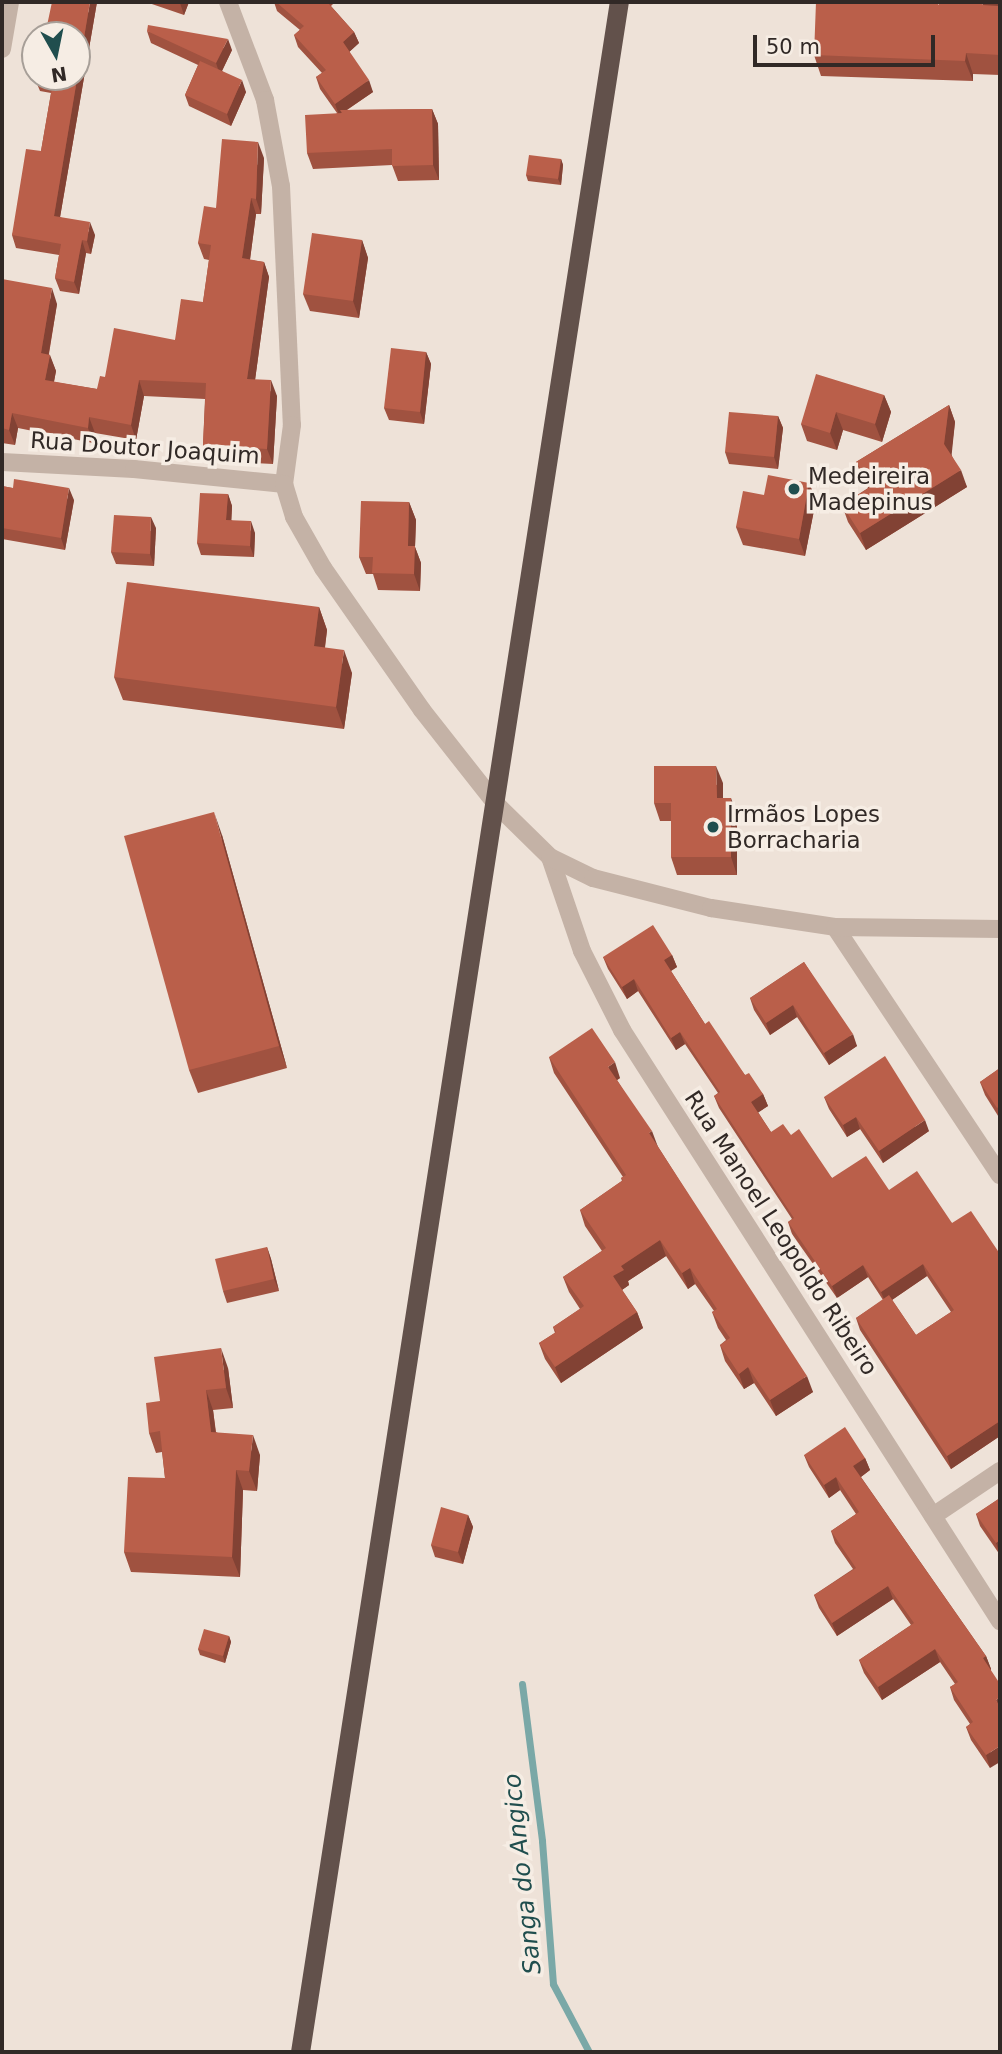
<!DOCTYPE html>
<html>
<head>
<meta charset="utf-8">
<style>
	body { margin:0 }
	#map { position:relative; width:1002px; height:2054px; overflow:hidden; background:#eee2d8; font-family:"DejaVu Sans",sans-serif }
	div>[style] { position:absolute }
	.stream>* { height:7px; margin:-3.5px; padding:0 3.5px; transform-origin:3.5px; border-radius:3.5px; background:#7aa8a7 }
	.minor>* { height:18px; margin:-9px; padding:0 9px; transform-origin:9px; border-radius:9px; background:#c4b2a6 }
	.tertiary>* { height:18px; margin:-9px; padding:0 9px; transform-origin:9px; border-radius:9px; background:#c4b2a6 }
	.trunk>* { height:19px; margin:-9.5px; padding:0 9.5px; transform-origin:9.5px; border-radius:9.5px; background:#62514b }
	.wall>* { inset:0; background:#a05240 }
	.shaded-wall>* { inset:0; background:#824234 }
	.building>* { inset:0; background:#ba5f4a }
	.dots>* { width:19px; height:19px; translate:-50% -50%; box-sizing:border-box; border:4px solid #f6ede4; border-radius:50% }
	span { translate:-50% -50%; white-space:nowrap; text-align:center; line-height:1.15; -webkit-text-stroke:7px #f6ede4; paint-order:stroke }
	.street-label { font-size:23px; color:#312926 }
	.poi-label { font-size:23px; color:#312926 }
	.left { translate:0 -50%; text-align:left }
	.water-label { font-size:24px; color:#204e4e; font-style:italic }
	.frame { position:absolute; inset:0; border:4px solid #312926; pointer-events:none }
	.north { position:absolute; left:21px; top:21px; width:70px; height:70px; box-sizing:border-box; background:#f6ede4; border:2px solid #a79f98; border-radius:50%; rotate:171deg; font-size:19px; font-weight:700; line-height:28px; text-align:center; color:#312926 }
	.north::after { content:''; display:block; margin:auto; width:24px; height:32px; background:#204e4e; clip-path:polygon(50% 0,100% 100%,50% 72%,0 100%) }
	.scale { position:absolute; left:753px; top:35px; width:182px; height:32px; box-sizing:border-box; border:4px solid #312926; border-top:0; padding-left:9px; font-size:21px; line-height:24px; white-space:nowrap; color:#312926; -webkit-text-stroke:5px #f6ede4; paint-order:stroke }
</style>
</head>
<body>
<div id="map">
	<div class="stream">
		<div style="left:522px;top:1684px;width:158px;rotate:82.7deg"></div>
		<div style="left:542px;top:1841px;width:143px;rotate:85.6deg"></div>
		<div style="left:553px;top:1984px;width:77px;rotate:62.1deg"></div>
	</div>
	<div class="minor">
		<div style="left:228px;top:2px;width:105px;rotate:69.3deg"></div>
		<div style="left:265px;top:100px;width:87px;rotate:79.5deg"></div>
		<div style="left:281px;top:186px;width:239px;rotate:87.4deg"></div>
		<div style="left:292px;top:425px;width:60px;rotate:97.7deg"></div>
		<div style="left:2px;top:49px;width:48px;rotate:-80.3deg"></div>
		<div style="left:550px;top:857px;width:99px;rotate:71.2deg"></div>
		<div style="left:582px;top:951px;width:89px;rotate:63.1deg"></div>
		<div style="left:622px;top:1030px;width:702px;rotate:57.4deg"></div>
		<div style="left:835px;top:927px;width:298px;rotate:56.4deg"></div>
		<div style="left:933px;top:1516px;width:81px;rotate:-33.9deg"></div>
	</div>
	<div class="tertiary">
		<div style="left:2px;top:462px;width:132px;rotate:3deg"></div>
		<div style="left:134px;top:469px;width:151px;rotate:5.7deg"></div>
		<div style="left:284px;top:484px;width:34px;rotate:73deg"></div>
		<div style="left:294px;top:517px;width:59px;rotate:60.4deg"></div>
		<div style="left:323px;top:568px;width:173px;rotate:55.1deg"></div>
		<div style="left:422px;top:710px;width:120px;rotate:51.8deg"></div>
		<div style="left:496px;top:804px;width:76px;rotate:44.5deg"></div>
		<div style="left:550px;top:857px;width:48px;rotate:26deg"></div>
		<div style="left:593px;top:878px;width:122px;rotate:14.3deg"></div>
		<div style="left:711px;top:908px;width:125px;rotate:8.7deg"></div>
		<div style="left:835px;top:927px;width:165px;rotate:0.7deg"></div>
	</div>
	<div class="trunk">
		<div style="left:300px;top:2052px;width:2075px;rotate:-81.16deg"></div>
	</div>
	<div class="wall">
		<div style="clip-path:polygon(97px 2px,60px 217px,95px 235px,91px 254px,86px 253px,79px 294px,60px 291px,55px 278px,59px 255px,16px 248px,12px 235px,41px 151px,51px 93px,40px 91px,35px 79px)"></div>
		<div style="clip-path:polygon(146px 2px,189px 2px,184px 15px)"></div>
		<div style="clip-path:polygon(274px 2px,335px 2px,331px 6px,354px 32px,359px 43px,349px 52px,373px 92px,347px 110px,432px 109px,438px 124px,439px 180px,398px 181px,392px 165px,313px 169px,307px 153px,337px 113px,320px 89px,316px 77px,322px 73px,298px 47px,294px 35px,300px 30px,277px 11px)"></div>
		<div style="clip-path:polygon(1000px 2px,1000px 75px,973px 74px,973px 81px,821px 76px,814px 55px)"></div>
		<div style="clip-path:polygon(147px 31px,232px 50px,222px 71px,246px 92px,231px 126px,189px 106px,185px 95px,198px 65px,151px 43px)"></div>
		<div style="clip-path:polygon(264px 158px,261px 214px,256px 214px,250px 260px,264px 262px,269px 277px,255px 380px,277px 396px,273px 464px,208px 461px,203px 445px,205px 399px,144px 396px,136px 440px,95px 433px,93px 443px,18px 428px,15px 445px,2px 443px,2px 279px,57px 304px,49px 354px,56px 371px,54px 382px,97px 389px,105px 377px,175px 340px,203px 302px,209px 260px,204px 259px,198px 243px,216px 208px)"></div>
		<div style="clip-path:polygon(561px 159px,563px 165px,561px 185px,528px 181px,526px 175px)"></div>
		<div style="clip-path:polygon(362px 240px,368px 258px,359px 318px,310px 311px,303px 294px)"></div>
		<div style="clip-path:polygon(426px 352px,431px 364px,424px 424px,389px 420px,384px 408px)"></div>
		<div style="clip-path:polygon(884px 395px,891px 412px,882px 442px,843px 430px,837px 450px,807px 441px,801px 424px)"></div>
		<div style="clip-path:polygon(949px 405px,955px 422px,951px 454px,967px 487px,866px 550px,848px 522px,842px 505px,868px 488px,863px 479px,856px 462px)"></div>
		<div style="clip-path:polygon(778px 416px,783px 428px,778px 469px,729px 464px,725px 452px)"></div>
		<div style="clip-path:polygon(809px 483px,816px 500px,805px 556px,743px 545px,736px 527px,764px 495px)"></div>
		<div style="clip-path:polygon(2px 486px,74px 500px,65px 550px,2px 539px)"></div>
		<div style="clip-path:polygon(228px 494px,232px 506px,231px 520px,255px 533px,254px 557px,201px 555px,197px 543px)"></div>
		<div style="clip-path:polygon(409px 502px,416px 520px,415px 547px,421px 563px,420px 591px,378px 590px,373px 574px,366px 574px,359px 557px)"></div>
		<div style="clip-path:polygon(156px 528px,154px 566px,116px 564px,111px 552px)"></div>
		<div style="clip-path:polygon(319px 607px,327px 630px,325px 648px,352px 673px,344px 729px,123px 700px,114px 677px)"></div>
		<div style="clip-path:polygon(723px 783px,723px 798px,737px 815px,737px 875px,677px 875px,671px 857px,671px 821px,660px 821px,654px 803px)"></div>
		<div style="clip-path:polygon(222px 835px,287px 1068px,198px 1093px,189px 1070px)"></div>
		<div style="clip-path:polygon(evenodd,672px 955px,677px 967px,671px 971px,705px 1024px,745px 1075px,763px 1094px,768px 1106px,758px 1112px,771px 1132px,791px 1135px,832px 1178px,889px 1190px,952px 1223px,1000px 1254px,1000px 1436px,951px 1469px,860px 1330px,856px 1318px,883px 1300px,868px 1277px,837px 1298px,792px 1234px,788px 1222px,792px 1219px,719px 1108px,714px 1096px,718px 1093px,685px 1044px,676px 1050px,638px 991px,627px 999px,608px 969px,603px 957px,672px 955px,927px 1276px,951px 1312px,916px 1335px,892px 1300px,927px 1276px)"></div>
		<div style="clip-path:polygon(804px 962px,857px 1046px,829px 1065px,797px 1017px,770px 1035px,754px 1010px,750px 998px)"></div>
		<div style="clip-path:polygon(549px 1057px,620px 1078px,617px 1080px,657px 1145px,813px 1392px,776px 1416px,754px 1383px,744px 1389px,725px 1361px,720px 1345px,726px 1340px,718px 1328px,712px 1312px,714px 1311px,695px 1284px,688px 1289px,666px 1256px,628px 1281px,629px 1285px,622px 1290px,637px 1312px,643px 1328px,561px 1383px,545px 1359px,539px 1343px,555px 1333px,553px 1327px,580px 1309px,569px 1292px,563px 1277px,602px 1251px,585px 1226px,580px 1210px,622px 1181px,621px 1178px,623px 1177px,554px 1073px)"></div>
		<div style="clip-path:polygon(1000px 1068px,1000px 1119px,985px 1095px,980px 1082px)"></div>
		<div style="clip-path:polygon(824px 1097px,929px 1131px,883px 1163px,860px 1129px,847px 1137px,829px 1109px)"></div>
		<div style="clip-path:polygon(267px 1247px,271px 1259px,279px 1291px,227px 1303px,223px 1291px)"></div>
		<div style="clip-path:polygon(228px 1368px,233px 1408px,213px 1410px,216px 1432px,260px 1455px,257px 1491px,243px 1490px,240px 1577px,131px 1572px,124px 1552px,165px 1478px,162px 1452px,156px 1453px,149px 1433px,160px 1401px)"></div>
		<div style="clip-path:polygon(804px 1455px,865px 1458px,870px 1470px,861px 1477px,986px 1656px,991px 1669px,990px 1768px,971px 1740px,966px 1727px,970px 1724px,954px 1700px,950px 1687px,955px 1684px,940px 1662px,882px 1700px,864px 1673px,859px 1660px,911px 1625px,893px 1599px,837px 1636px,819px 1608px,814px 1595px,853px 1569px,835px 1543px,831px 1531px,856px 1514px,840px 1490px,829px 1498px,809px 1467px)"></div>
		<div style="clip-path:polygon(1000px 1498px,1000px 1555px,980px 1526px,976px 1514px)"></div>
		<div style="clip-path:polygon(468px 1515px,473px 1527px,463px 1564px,435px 1557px,431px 1545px)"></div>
		<div style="clip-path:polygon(229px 1636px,231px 1642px,225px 1663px,200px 1655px,198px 1649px)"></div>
	</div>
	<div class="shaded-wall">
		<div style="clip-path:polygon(90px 2px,97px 2px,58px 229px,54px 216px)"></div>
		<div style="clip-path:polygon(180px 2px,189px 2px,184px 15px,180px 3px)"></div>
		<div style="clip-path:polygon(985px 2px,1000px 2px,1000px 15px,982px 5px)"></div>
		<div style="clip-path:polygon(354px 32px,359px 43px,347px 54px,343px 42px)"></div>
		<div style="clip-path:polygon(228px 39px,232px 50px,220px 75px,216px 63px)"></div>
		<div style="clip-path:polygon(966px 53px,973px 74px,973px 81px,965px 61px)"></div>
		<div style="clip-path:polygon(242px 80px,246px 92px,231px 126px,227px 114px)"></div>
		<div style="clip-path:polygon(369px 80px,373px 92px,342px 113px,340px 110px,342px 114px,339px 115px,335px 104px)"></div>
		<div style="clip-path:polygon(432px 109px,438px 124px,439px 180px,433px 165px)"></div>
		<div style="clip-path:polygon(258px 142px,264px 158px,261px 214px,256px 199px)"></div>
		<div style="clip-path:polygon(561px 159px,563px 165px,561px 185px,558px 179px)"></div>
		<div style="clip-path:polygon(251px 198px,256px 214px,248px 274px,242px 258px)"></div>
		<div style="clip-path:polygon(90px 222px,95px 235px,91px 254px,87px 241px)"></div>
		<div style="clip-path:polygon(82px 240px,86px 253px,79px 294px,74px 282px)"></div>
		<div style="clip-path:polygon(362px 240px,368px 258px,359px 318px,353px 301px)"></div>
		<div style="clip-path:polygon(264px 262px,269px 277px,253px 395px,247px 379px)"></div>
		<div style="clip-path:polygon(52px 288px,57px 304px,46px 369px,41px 353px)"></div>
		<div style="clip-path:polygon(426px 352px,431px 364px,424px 424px,420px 412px)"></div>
		<div style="clip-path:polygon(50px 355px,56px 371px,51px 396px,45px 380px)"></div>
		<div style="clip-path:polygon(139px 380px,144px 396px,136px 440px,131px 425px)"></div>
		<div style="clip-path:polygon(271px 380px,277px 396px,273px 464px,267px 449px)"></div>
		<div style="clip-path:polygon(884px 395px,891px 412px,882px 442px,875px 424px)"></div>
		<div style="clip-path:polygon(949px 405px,955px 422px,951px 461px,944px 444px)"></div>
		<div style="clip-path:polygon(836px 412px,843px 430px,837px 450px,830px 433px)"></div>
		<div style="clip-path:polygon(12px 413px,18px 428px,15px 445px,9px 430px)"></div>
		<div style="clip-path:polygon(778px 416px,783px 428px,778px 469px,774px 457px)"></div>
		<div style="clip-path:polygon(89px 417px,95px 433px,93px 443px,88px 428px)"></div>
		<div style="clip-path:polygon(961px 470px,967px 487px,866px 550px,860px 533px)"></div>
		<div style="clip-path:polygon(809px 483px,816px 500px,805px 556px,799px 539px)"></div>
		<div style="clip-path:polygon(69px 488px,74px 500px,65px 550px,61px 538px)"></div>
		<div style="clip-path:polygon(228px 494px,232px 506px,231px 532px,226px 520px)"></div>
		<div style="clip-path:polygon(409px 502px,416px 520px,415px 547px,421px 563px,420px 591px,414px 574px,408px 546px)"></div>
		<div style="clip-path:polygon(151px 517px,156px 528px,154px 566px,150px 554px)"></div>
		<div style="clip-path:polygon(251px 521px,255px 533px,254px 557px,250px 546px)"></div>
		<div style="clip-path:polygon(319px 607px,327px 630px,322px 669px,314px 646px)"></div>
		<div style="clip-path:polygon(344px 650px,352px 673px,344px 729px,336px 707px)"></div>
		<div style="clip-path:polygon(716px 766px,723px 783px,723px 815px,717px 798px)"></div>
		<div style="clip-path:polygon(731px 798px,737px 815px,737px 875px,731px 857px)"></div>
		<div style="clip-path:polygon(214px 812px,222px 835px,287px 1068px,279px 1046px)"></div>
		<div style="clip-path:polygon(672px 955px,677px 967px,669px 972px,664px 960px)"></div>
		<div style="clip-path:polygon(634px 979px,638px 991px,627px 999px,622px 987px)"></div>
		<div style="clip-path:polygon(793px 1005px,797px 1017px,770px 1035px,766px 1023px)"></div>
		<div style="clip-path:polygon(680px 1032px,685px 1044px,676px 1050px,671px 1038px)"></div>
		<div style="clip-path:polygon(853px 1034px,857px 1046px,829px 1065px,824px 1053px)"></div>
		<div style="clip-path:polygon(615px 1062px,620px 1078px,614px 1082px,608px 1067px)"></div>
		<div style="clip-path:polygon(763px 1094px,768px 1106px,756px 1114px,751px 1102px)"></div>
		<div style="clip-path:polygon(856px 1117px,860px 1129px,847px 1137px,843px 1125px)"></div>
		<div style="clip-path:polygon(925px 1120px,929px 1131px,883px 1163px,879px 1151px)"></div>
		<div style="clip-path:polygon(652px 1131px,658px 1147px,649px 1133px)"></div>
		<div style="clip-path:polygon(660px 1240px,666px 1256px,628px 1281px,629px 1285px,619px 1292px,613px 1276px,621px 1266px)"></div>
		<div style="clip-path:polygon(267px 1247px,271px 1259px,279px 1291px,274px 1279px)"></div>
		<div style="clip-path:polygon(923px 1264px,927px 1276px,886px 1304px,881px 1292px)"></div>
		<div style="clip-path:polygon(863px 1265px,868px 1277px,837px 1298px,832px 1286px)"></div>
		<div style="clip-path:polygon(690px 1268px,695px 1284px,688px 1289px,682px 1273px)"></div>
		<div style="clip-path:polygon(637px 1312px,643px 1328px,561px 1383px,555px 1367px)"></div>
		<div style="clip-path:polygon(221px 1348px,228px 1368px,233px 1408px,226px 1388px)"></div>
		<div style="clip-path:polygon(748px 1367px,754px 1383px,744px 1389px,739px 1374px)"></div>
		<div style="clip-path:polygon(807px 1376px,813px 1392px,776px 1416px,770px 1400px)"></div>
		<div style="clip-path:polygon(206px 1390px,213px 1410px,218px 1452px,211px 1432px)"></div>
		<div style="clip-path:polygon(1000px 1421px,1000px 1436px,951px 1469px,947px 1456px)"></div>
		<div style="clip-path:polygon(253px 1435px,260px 1455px,257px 1491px,249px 1471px)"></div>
		<div style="clip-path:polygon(865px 1458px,870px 1470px,858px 1479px,853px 1466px)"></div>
		<div style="clip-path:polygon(236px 1470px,243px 1490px,240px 1577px,232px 1557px)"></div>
		<div style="clip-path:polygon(836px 1477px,840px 1490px,829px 1498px,824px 1485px)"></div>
		<div style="clip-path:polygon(468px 1515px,473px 1527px,463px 1564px,458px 1552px)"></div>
		<div style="clip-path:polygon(1000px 1540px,1000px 1555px,996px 1543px)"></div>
		<div style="clip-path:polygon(888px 1586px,893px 1599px,837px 1636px,832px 1623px)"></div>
		<div style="clip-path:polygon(229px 1636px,231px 1642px,225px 1663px,223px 1656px)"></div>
		<div style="clip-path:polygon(935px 1649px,940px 1662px,882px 1700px,878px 1687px)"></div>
		<div style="clip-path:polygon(986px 1656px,991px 1669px,987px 1671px,983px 1658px)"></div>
		<div style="clip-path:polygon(1000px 1697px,1000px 1713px,996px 1700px)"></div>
		<div style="clip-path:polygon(1000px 1746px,1000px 1762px,990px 1768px,986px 1755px)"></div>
	</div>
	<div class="building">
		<div style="clip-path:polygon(52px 2px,90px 2px,54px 216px,90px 222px,87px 241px,82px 240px,74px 282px,55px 278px,61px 244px,12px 235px,26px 149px,41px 151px,53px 82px,35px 79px,35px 77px,77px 77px,77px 35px,45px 35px)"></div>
		<div style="clip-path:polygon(276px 2px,327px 2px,354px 32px,343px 42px,369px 80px,335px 104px,316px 77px,326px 70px,294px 35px,304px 26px)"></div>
		<div style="clip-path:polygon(816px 2px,938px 2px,938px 5px,941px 2px,985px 2px,982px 5px,1000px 6px,1000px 55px,966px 53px,965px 61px,814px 55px)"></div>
		<div style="clip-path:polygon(148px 25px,228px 39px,216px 63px,147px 31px)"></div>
		<div style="clip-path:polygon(200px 61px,242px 80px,227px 114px,185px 95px)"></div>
		<div style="clip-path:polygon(432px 109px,433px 165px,392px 166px,392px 149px,307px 153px,305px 115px,342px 113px,340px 110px)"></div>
		<div style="clip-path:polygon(222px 139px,258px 142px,256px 199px,251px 198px,242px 258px,264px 262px,247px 379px,271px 380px,267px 449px,203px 445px,206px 383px,139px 380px,131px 425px,89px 417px,88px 428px,12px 413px,9px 430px,2px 428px,2px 279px,52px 288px,41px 353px,50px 355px,45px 380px,97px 389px,100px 376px,105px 377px,114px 328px,175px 340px,181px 299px,203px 302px,211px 245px,198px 243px,204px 206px,216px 208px)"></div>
		<div style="clip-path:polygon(529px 155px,561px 159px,558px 179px,526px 175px)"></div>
		<div style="clip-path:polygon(312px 233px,362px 240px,353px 301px,303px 294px)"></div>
		<div style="clip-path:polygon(391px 348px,426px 352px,420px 412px,384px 408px)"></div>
		<div style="clip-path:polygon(816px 374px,884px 395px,875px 424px,836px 412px,830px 433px,801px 424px)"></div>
		<div style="clip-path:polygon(949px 405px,944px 444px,961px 470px,860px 533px,842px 505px,872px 486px,856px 462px)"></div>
		<div style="clip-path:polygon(729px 412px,778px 416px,774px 457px,725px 452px)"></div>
		<div style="clip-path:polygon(768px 475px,809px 483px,799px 539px,736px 527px,743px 491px,764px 495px)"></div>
		<div style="clip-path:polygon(14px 479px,69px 488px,61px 538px,2px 528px,2px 486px,13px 488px)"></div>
		<div style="clip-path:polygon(200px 493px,228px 494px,226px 520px,251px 521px,250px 546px,197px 543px)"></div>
		<div style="clip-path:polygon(361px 501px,409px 502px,408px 546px,415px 546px,414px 574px,372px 573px,373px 557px,359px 557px)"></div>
		<div style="clip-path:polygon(114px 515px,151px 517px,150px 554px,111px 552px)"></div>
		<div style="clip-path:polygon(127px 582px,319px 607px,314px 646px,344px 650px,336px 707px,114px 677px)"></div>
		<div style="clip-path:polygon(654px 766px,716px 766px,717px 798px,731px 798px,731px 857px,671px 857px,671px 803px,654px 803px)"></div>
		<div style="clip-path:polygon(214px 812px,279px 1046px,189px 1070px,124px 836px)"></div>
		<div style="clip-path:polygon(653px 925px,672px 955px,664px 960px,705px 1024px,709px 1021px,745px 1075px,749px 1073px,763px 1094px,751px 1102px,771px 1132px,783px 1124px,791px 1135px,799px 1129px,832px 1178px,866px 1156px,889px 1190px,917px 1171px,952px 1223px,971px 1211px,1000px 1254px,1000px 1421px,947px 1456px,856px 1318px,889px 1295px,916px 1335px,954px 1310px,923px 1264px,881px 1292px,863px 1265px,832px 1286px,788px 1222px,794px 1218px,714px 1096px,720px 1092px,680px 1032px,671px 1038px,634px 979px,622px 987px,603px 957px)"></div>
		<div style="clip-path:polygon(804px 962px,853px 1034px,824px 1053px,793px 1005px,766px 1023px,750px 998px)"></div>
		<div style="clip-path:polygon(592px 1028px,615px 1062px,608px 1067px,652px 1131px,649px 1133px,807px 1376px,770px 1400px,748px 1367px,739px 1374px,720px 1345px,730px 1338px,712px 1312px,717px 1309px,690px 1268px,682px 1273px,660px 1240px,621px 1266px,624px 1270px,613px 1276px,637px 1312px,555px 1367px,539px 1343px,556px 1332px,553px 1327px,584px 1306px,563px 1277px,606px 1248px,580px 1210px,623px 1180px,621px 1178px,626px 1175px,549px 1057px)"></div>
		<div style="clip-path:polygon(885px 1056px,925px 1120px,879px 1151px,856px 1117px,843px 1125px,824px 1097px)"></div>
		<div style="clip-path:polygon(1000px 1068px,1000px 1106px,997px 1108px,980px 1082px)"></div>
		<div style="clip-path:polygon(267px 1247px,274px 1279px,223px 1291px,215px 1259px)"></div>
		<div style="clip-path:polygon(221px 1348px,226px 1388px,206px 1390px,211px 1432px,253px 1435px,249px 1471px,236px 1470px,232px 1557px,124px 1552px,128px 1477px,165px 1478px,160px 1431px,149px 1433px,146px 1403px,160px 1401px,154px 1357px)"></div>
		<div style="clip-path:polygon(845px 1427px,865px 1458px,853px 1466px,986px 1656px,983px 1658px,1000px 1684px,1000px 1697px,996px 1700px,1000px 1707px,1000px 1746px,986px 1755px,966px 1727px,973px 1722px,950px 1687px,958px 1682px,935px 1649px,878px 1687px,859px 1660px,914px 1623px,888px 1586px,832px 1623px,814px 1595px,856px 1568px,831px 1531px,859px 1512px,836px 1477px,824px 1485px,804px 1455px)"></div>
		<div style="clip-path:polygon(1000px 1498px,1000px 1540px,996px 1543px,976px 1514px)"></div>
		<div style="clip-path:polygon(441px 1507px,468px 1515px,458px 1552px,431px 1545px)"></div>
		<div style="clip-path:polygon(204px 1629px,229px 1636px,223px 1656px,198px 1649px)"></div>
	</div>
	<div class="dots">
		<div style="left:794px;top:489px;background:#204e4e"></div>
		<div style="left:713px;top:827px;background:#204e4e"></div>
	</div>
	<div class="street-label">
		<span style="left:145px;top:448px;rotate:4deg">Rua Doutor Joaquim</span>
		<span style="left:781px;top:1233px;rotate:57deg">Rua Manoel Leopoldo Ribeiro</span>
	</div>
	<div class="poi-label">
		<span class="left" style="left:808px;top:489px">Medeireira<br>Madepinus</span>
		<span class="left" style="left:727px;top:827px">Irmãos Lopes<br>Borracharia</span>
	</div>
	<div class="water-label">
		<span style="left:523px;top:1874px;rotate:-96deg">Sanga do Angico</span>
	</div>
	<div class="frame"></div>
	<div class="north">N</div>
	<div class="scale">50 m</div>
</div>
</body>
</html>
